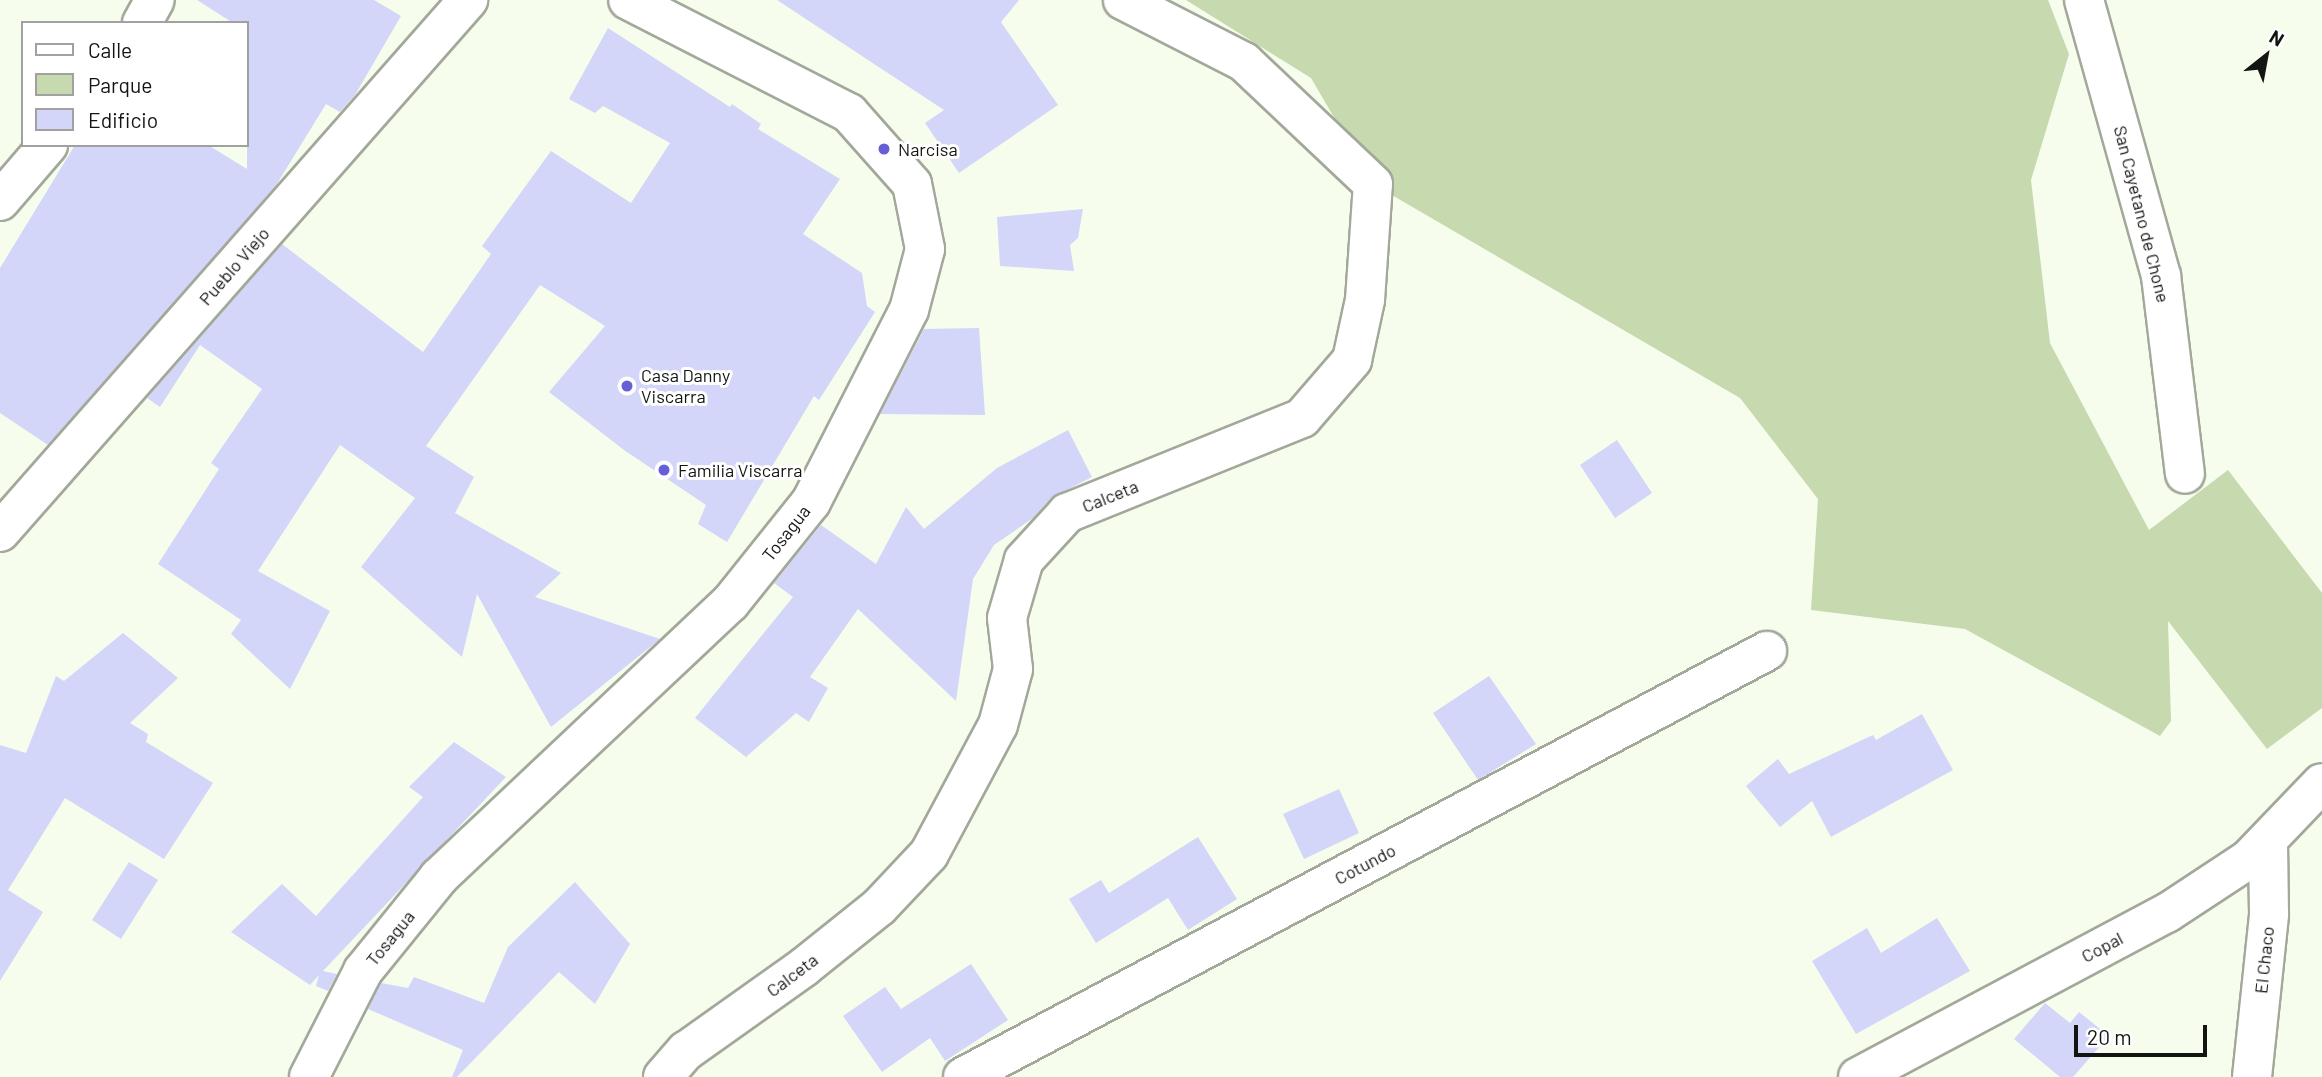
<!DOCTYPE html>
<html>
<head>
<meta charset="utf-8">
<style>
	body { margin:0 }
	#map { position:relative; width:2322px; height:1077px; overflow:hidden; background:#f6fded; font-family:Barlow,sans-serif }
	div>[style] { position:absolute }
	.green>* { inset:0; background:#c7d9ae }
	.building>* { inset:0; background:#d3d6f8 }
	.roads { filter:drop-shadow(2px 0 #a2a89a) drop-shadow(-2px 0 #a2a89a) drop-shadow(0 2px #a2a89a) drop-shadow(0 -2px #a2a89a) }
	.minor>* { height:38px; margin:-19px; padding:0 19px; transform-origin:19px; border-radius:19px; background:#fff }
	.dots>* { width:19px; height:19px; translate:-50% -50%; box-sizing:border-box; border:4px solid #fff; border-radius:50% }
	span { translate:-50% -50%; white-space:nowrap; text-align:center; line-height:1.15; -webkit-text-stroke:6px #fff; paint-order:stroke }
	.poi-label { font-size:18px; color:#131510 }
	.left { translate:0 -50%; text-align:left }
	.street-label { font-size:18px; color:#131510 }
	.legend { position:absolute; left:21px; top:21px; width:228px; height:126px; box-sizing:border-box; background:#fff; border:2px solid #a1a19f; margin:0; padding:9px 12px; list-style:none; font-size:21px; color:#131510 }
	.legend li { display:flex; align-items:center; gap:14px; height:35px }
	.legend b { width:35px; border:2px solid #a1a19f }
	.north { position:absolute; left:2231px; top:21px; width:70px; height:70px; -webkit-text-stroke:5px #fff; paint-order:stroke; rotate:31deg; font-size:19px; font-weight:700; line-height:28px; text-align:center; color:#131510 }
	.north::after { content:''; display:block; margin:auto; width:24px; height:32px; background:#131510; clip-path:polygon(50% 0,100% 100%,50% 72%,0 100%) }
	.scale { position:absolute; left:2074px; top:1025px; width:133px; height:32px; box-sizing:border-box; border:4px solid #131510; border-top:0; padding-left:9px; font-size:21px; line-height:24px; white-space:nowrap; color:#131510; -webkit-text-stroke:5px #fff; paint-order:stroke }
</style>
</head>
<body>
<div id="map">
	<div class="green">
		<div style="clip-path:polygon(1186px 0,2048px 0,2069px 54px,2031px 180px,2050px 343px,2149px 530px,2228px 470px,2322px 593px,2322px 708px,2267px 749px,2168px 621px,2171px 721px,2160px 736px,1965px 629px,1811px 610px,1818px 499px,1740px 398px,1373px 184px,1311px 78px)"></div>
	</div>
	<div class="building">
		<div style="clip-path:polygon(197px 0,374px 0,401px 16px,355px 95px,340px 112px,326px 104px,275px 187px,48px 445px,0 413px,0 268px,75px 145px,208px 145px,247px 169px,247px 23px,233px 23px)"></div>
		<div style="clip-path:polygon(777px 0,1019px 0,1001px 22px,1058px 105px,959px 173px,925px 123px,944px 110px)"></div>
		<div style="clip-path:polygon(608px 28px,730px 107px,732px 104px,761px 124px,758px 129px,840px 179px,803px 234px,862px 273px,867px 306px,875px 312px,819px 400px,814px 396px,727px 542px,698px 524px,706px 505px,624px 450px,549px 392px,605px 326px,540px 285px,426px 446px,474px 477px,455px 513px,561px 573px,535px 597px,660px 639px,551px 727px,477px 594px,462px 657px,361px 567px,415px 498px,340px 445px,258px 571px,330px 611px,290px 689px,231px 634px,241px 620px,158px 564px,219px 469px,211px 463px,262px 389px,200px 345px,160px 407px,147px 398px,282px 244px,423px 352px,491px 254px,482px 246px,551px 151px,631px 203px,670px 143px,603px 106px,595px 113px,569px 99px)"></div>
		<div style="clip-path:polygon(1083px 209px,1078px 238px,1070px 245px,1074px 271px,1000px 266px,997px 217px)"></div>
		<div style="clip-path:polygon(979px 328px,985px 415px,880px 414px,924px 329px)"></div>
		<div style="clip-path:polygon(1068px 430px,1092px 477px,1051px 498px,1033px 518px,994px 545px,973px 579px,956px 701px,858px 609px,810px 677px,828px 688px,809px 722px,796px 713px,746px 757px,695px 718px,793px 597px,774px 583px,821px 525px,876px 564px,906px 507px,924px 529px,997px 468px)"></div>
		<div style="clip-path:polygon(1617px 440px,1652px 493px,1615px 518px,1580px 465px)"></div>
		<div style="clip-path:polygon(123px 633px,178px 678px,130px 723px,148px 734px,146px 742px,213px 783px,164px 859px,65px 798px,8px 890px,43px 912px,0 981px,0 745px,26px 753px,56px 676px,64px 681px)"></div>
		<div style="clip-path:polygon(1489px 676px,1536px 744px,1478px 780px,1433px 713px)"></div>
		<div style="clip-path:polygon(1922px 714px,1953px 770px,1831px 837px,1812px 801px,1780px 827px,1746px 786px,1778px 759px,1789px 774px,1873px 735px,1876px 740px)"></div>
		<div style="clip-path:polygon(454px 742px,506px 777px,323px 971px,337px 974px,328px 991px,316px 986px,319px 975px,310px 985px,231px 932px,282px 884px,316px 916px,423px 797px,409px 787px)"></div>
		<div style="clip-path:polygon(1339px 789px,1359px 833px,1304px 859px,1283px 814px)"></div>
		<div style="clip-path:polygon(1198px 837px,1237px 899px,1188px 930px,1168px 898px,1096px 943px,1069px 899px,1101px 880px,1109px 893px)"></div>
		<div style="clip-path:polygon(129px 862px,158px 880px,121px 939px,92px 920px)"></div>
		<div style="clip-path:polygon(575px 882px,630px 944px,595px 1004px,559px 972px,457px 1077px,452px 1077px,463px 1050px,368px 1009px,381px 983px,408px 988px,414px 977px,484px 1003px,508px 947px)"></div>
		<div style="clip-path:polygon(1937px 918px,1970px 971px,1856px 1034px,1812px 961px,1867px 928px,1881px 953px)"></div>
		<div style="clip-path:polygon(971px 964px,1008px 1020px,945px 1061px,930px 1038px,882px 1072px,843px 1016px,885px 987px,901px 1009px)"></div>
		<div style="clip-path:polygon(2045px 1003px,2070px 1023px,2079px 1012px,2109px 1036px,2073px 1077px,2060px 1077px,2014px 1039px)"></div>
	</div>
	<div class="roads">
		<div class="minor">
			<div style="left:2084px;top:0;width:287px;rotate:74.4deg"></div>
			<div style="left:2161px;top:276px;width:199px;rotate:83.1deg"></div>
			<div style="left:142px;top:23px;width:26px;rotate:-61deg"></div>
			<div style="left:0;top:201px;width:74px;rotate:-49.4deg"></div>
			<div style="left:0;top:532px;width:709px;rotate:-48.66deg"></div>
			<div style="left:309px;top:1077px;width:119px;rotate:-63deg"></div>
			<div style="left:363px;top:971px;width:121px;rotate:-51deg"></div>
			<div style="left:439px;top:877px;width:400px;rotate:-43.3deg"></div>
			<div style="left:730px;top:603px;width:129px;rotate:-51.3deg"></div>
			<div style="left:811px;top:502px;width:216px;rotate:-63deg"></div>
			<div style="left:909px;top:310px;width:63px;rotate:-75.3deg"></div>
			<div style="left:925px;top:249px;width:66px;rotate:-101.3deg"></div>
			<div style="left:912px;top:184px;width:95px;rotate:-131.6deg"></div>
			<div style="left:849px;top:113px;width:248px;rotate:-152.9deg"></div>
			<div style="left:663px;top:1077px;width:35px;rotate:-49deg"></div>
			<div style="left:686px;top:1051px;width:145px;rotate:-35.4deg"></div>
			<div style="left:804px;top:967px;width:96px;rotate:-38.7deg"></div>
			<div style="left:879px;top:907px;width:73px;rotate:-46.7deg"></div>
			<div style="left:929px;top:854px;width:146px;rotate:-61.9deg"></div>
			<div style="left:998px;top:725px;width:58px;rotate:-75deg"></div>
			<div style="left:1013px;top:669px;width:51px;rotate:-96.7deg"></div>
			<div style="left:1007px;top:618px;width:60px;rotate:-73.7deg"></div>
			<div style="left:1024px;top:560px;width:64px;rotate:-47.5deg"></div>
			<div style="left:1067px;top:513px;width:253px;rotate:-22deg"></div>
			<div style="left:1302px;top:418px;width:77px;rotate:-49.2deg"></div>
			<div style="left:1352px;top:360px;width:61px;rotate:-77.8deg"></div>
			<div style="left:1365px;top:300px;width:116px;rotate:-86.1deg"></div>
			<div style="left:1373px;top:184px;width:178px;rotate:-136.6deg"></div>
			<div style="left:1244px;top:62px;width:136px;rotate:-152.9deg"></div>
			<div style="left:963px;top:1077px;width:910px;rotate:-27.92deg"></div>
			<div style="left:1858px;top:1077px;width:350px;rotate:-28deg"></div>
			<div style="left:2167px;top:913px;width:98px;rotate:-33.4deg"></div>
			<div style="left:2249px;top:859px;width:105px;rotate:-46.2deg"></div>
			<div style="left:2252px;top:1077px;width:164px;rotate:-84deg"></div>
			<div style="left:2269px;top:914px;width:72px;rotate:-90.8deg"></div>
		</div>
	</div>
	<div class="dots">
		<div style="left:884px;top:149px;background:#665fd8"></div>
		<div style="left:627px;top:386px;background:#665fd8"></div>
		<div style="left:664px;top:470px;background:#665fd8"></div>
	</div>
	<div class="poi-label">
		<span class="left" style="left:898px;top:149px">Narcisa</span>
		<span class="left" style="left:641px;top:386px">Casa Danny<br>Viscarra</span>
		<span class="left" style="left:678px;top:470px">Familia Viscarra</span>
	</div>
	<div class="street-label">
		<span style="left:2142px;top:214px;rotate:76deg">San Cayetano de Chone</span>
		<span style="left:234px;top:266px;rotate:-49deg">Pueblo Viejo</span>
		<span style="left:1110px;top:496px;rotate:-22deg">Calceta</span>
		<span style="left:786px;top:533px;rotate:-52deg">Tosagua</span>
		<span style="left:1365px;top:864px;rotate:-28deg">Cotundo</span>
		<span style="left:390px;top:938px;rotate:-51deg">Tosagua</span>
		<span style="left:2102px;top:947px;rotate:-28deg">Copal</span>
		<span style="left:2264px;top:960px;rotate:-84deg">El Chaco</span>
		<span style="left:792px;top:975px;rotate:-37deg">Calceta</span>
	</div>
	<ul class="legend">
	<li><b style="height:9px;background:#fff"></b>Calle</li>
	<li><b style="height:19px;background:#c7d9ae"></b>Parque</li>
	<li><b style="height:19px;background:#d3d6f8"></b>Edificio</li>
	</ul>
	<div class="north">N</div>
	<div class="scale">20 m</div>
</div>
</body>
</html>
